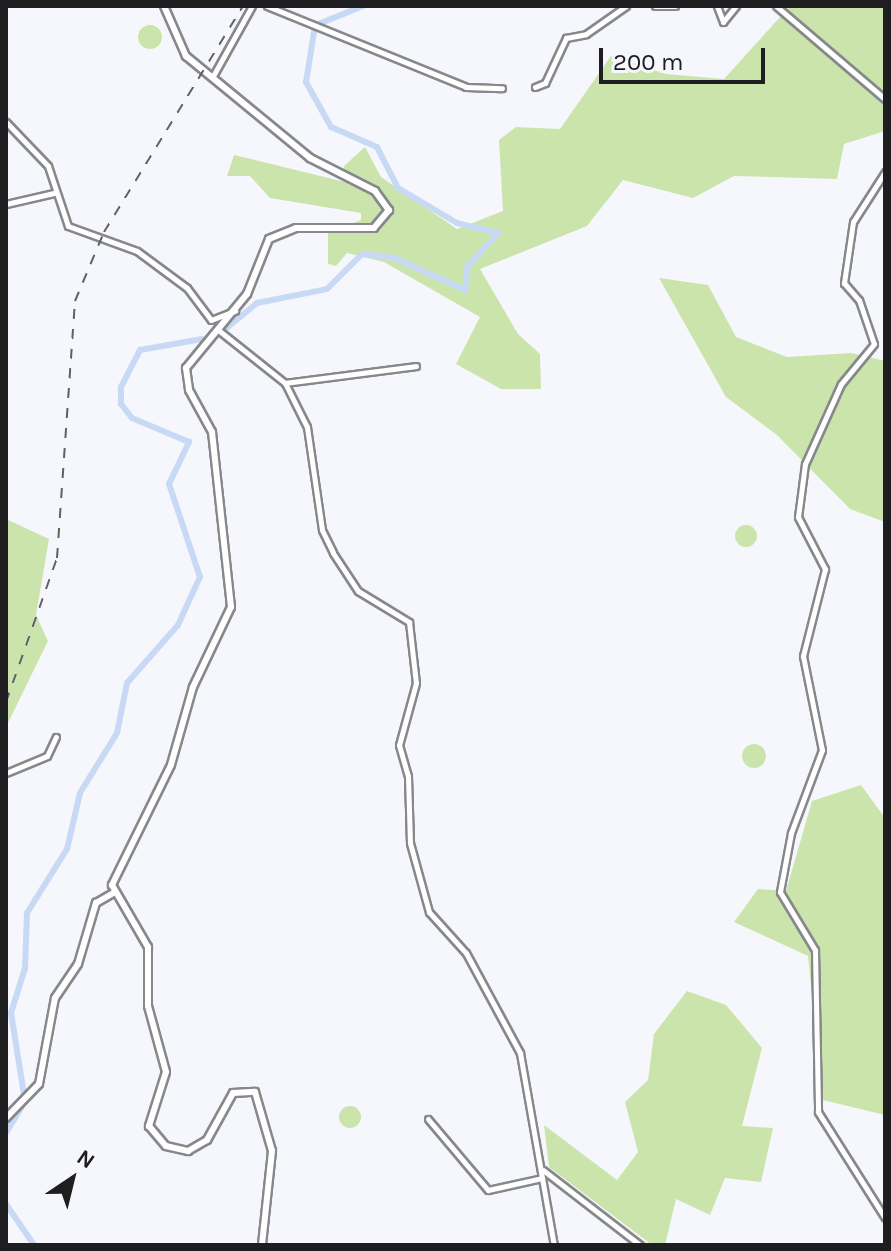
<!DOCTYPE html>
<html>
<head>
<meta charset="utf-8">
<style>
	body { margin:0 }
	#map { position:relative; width:891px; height:1251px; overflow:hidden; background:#f6f7fc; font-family:Karla,sans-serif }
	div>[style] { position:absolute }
	.green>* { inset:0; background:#cbe4ac }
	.round { border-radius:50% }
	.canal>* { height:6px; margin:-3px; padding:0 3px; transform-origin:3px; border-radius:3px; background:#c8d9f5 }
	.roads { filter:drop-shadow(2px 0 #87888c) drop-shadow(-2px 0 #87888c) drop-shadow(0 2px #87888c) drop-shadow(0 -2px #87888c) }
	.minor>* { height:5px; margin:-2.5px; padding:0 2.5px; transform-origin:2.5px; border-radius:2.5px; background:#fff }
	.tertiary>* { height:6px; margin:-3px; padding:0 3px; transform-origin:3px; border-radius:3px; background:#fff }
	.rail>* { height:2px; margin-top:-1px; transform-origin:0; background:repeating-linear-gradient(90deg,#616164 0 10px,transparent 0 20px) }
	span { translate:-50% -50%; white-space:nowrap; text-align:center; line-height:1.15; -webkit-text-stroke:7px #f6f7fc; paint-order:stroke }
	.frame { position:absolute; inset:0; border:8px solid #1e1e20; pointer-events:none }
	.north { position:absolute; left:32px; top:1139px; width:80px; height:80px; -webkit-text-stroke:6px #f6f7fc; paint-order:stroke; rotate:35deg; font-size:22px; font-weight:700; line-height:32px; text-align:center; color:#1e1e20 }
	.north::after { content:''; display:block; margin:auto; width:28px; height:36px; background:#1e1e20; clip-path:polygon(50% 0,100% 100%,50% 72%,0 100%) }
	.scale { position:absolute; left:599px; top:48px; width:166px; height:36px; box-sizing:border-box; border:4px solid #1e1e20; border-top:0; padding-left:10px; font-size:24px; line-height:28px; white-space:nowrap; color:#1e1e20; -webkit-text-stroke:6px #f6f7fc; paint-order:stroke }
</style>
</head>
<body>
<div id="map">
	<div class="green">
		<div style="clip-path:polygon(790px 6px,885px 6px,885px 131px,844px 144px,837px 179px,734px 176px,693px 198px,623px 180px,587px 226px,480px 269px,518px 334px,540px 354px,541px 389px,501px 389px,456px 364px,480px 317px,384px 262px,347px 253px,336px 266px,328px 264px,328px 233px,361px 220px,361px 213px,270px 198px,250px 176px,227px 176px,234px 155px,345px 182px,344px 166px,365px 147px,381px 177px,457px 229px,503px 211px,499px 140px,516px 127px,560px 129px,611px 56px,666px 74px,724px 79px)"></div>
		<div class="round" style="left:138px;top:25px;width:24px;height:24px"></div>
		<div style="clip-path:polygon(659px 278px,708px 285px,736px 337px,787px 357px,851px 353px,885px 361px,885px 522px,850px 509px,777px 435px,726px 397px)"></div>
		<div style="clip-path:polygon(6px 519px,49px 539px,36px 615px,48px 641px,6px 727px)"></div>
		<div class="round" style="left:735px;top:525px;width:22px;height:22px"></div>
		<div class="round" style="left:742px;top:744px;width:24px;height:24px"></div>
		<div style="clip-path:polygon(861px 785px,885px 818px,885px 1115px,823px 1100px,808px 956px,734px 922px,758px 889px,786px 891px,812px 801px)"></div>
		<div style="clip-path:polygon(687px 991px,726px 1005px,762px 1048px,742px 1126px,773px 1128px,761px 1182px,725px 1178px,710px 1215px,676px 1199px,665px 1245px,652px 1245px,549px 1167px,544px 1125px,617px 1180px,638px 1152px,625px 1102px,648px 1080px,654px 1034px)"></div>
		<div class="round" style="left:339px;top:1106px;width:22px;height:22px"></div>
	</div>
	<div class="canal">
		<div style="left:316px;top:25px;width:51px;rotate:-22deg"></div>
		<div style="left:223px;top:331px;width:44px;rotate:-39.5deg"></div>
		<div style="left:257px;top:303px;width:71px;rotate:-11.3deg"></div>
		<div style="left:327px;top:289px;width:49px;rotate:-45deg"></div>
		<div style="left:362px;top:254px;width:33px;rotate:7deg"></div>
		<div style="left:395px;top:258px;width:77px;rotate:24.6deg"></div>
		<div style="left:465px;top:290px;width:23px;rotate:-85deg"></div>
		<div style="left:467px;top:267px;width:46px;rotate:-47.6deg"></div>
		<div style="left:498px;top:233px;width:42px;rotate:-166.3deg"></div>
		<div style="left:457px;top:223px;width:69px;rotate:-149.3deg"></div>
		<div style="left:398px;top:188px;width:46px;rotate:-117.1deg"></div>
		<div style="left:377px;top:147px;width:50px;rotate:-156.5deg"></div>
		<div style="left:331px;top:127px;width:51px;rotate:-119.1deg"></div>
		<div style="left:306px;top:82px;width:57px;rotate:-80.9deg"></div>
		<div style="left:6px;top:1133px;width:37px;rotate:-59deg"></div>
		<div style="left:25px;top:1101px;width:89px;rotate:-99deg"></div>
		<div style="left:11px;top:1013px;width:47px;rotate:-72.7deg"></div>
		<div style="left:25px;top:968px;width:55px;rotate:-87.9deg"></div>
		<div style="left:27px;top:913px;width:75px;rotate:-58deg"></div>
		<div style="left:67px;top:849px;width:57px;rotate:-76.9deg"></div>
		<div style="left:80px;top:793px;width:70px;rotate:-58.3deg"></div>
		<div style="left:117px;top:733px;width:51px;rotate:-78.7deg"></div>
		<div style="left:127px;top:683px;width:77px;rotate:-48.7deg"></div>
		<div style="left:178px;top:625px;width:53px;rotate:-65.4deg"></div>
		<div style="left:200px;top:577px;width:98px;rotate:-108.4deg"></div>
		<div style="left:169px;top:484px;width:47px;rotate:-64.5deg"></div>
		<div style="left:189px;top:442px;width:62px;rotate:-157.2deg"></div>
		<div style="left:132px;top:418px;width:18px;rotate:-128deg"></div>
		<div style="left:121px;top:404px;width:17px;rotate:-90deg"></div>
		<div style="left:121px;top:387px;width:42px;rotate:-62.8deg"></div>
		<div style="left:140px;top:350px;width:63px;rotate:-10.1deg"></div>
		<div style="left:6px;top:1204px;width:50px;rotate:55.7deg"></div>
	</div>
	<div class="roads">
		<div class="minor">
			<div style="left:267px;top:6px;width:215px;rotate:22.1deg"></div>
			<div style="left:466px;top:87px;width:36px;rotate:2deg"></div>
			<div style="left:655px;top:6px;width:20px"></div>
			<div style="left:717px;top:6px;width:17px;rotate:69deg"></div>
			<div style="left:723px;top:22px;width:21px;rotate:-51deg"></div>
			<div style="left:776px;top:6px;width:143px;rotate:40.5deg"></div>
			<div style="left:213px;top:76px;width:80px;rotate:-60.9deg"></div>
			<div style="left:535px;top:87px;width:11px;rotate:-22deg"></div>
			<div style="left:545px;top:83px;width:50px;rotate:-65deg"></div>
			<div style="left:566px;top:38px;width:20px;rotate:-11deg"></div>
			<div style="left:586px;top:34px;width:49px;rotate:-35deg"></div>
			<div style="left:6px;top:122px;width:61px;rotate:46.3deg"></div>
			<div style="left:48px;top:166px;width:63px;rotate:71.6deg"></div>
			<div style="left:68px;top:226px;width:73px;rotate:19.9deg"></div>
			<div style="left:137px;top:251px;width:62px;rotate:36.5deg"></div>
			<div style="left:187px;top:288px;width:40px;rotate:53deg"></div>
			<div style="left:211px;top:320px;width:26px;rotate:-21deg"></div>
			<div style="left:885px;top:172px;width:59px;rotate:122.6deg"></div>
			<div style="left:853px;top:222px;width:62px;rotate:98.4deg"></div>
			<div style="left:844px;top:283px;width:23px;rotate:49deg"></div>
			<div style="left:859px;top:300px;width:46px;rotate:71.2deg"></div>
			<div style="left:874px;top:344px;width:52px;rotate:129.5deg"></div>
			<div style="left:841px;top:384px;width:88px;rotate:114.2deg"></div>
			<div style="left:805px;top:464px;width:53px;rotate:97.5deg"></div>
			<div style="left:798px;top:517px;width:59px;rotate:62.6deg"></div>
			<div style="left:825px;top:569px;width:90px;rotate:104.2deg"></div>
			<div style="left:803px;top:656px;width:96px;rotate:78.6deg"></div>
			<div style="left:822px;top:750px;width:89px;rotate:110.5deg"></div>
			<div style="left:791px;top:833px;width:60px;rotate:100.6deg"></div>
			<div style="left:780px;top:892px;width:68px;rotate:58.9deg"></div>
			<div style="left:815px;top:950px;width:162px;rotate:88.9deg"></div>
			<div style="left:818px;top:1112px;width:125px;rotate:57.7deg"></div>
			<div style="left:6px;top:204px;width:49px;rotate:-12.9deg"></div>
			<div style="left:217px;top:329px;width:87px;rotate:38.5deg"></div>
			<div style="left:285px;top:383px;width:49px;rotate:63.4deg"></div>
			<div style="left:307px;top:427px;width:104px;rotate:81.7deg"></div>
			<div style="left:322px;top:530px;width:25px;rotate:64deg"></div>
			<div style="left:333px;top:553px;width:45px;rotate:56.7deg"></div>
			<div style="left:358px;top:591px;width:60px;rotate:31.3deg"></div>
			<div style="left:409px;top:622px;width:61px;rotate:83.5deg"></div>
			<div style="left:416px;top:683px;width:64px;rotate:105.3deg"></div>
			<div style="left:399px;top:745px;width:32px;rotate:74deg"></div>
			<div style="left:408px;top:776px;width:67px;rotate:88.3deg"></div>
			<div style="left:410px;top:843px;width:72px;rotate:74.6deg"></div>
			<div style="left:429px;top:912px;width:55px;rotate:47.9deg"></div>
			<div style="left:466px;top:953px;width:114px;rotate:61.6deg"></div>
			<div style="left:520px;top:1053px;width:195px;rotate:80deg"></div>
			<div style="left:285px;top:383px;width:132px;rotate:-7.4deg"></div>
			<div style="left:6px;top:773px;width:44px;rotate:-22.5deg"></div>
			<div style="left:47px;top:756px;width:21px;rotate:-65deg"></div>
			<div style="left:428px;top:1119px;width:93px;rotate:49.8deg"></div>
			<div style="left:488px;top:1190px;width:55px;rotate:-12.5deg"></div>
			<div style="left:543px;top:1170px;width:123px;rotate:37.7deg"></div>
		</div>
		<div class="tertiary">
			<div style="left:164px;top:6px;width:55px;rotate:66.3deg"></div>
			<div style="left:186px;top:56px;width:161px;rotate:39.4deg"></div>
			<div style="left:310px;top:158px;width:73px;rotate:26.9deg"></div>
			<div style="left:375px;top:191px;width:24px;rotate:54deg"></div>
			<div style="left:389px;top:210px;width:23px;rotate:130deg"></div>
			<div style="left:374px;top:228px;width:78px;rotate:180deg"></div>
			<div style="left:296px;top:228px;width:29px;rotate:158deg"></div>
			<div style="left:269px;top:239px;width:59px;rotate:111.8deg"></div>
			<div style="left:247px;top:294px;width:96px;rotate:129.5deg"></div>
			<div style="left:186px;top:368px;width:22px;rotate:82deg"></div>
			<div style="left:189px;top:390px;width:48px;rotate:61.3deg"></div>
			<div style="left:212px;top:432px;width:176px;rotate:83.8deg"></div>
			<div style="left:231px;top:607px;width:89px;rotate:115.4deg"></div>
			<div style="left:193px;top:687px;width:81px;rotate:105.8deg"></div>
			<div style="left:171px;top:765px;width:134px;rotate:116.2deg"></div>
			<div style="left:112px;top:885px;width:72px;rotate:59.9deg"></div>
			<div style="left:148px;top:947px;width:59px;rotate:90deg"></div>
			<div style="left:148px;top:1006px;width:68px;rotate:74.7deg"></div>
			<div style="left:166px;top:1072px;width:57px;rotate:107.5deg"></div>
			<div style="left:149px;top:1126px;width:26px;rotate:50deg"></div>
			<div style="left:166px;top:1146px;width:23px;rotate:13deg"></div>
			<div style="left:188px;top:1151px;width:22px;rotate:-30deg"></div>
			<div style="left:207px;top:1140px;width:54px;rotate:-61deg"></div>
			<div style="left:233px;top:1093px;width:22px;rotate:-3deg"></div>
			<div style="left:255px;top:1092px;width:61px;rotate:73.9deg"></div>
			<div style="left:272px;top:1151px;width:95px;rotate:96.1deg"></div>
			<div style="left:6px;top:1118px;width:47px;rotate:-45.9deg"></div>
			<div style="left:39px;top:1084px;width:87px;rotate:-79.5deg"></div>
			<div style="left:55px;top:998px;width:41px;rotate:-55.9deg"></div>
			<div style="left:78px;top:964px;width:64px;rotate:-73.6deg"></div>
			<div style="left:96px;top:903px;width:20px;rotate:-30deg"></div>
		</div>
	</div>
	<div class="rail">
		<div style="left:6px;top:702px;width:153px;rotate:-70.5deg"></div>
		<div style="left:57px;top:558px;width:258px;rotate:-86deg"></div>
		<div style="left:75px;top:301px;width:75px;rotate:-67.2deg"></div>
		<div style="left:104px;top:232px;width:265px;rotate:-58.4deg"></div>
	</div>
	<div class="frame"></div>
	<div class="north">N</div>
	<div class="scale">200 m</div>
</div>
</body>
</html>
